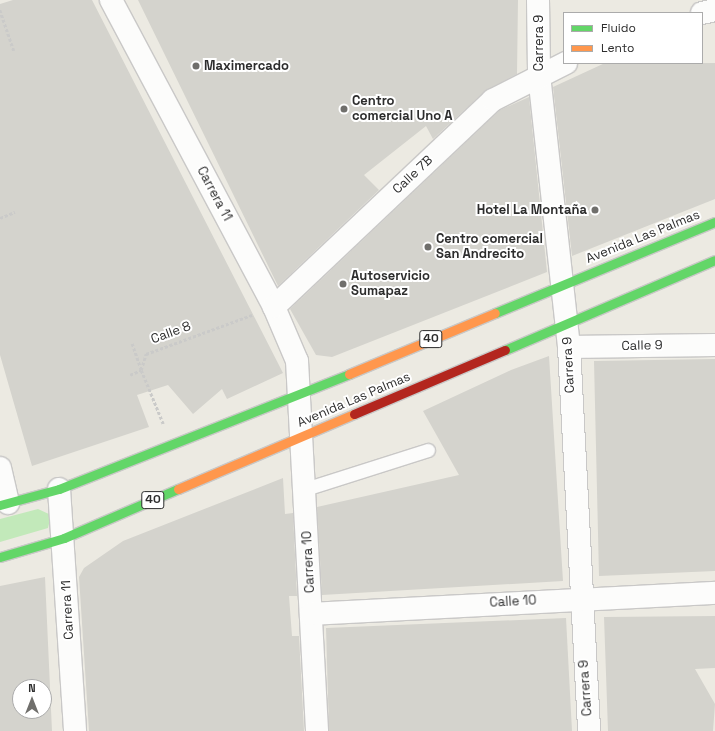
<!DOCTYPE html>
<html>
<head>
<meta charset="utf-8">
<style>
	body { margin:0 }
	#map { position:relative; width:715px; height:731px; overflow:hidden; background:#eceae2; font-family:"Space Grotesk",sans-serif }
	div>[style] { position:absolute }
	.green>* { inset:0; background:#c2e9ba }
	.building>* { inset:0; background:#d4d3cd }
	.path>* { height:2.5px; margin-top:-1.25px; transform-origin:0; background:repeating-linear-gradient(90deg,#cacac9 0 3px,transparent 0 5px) }
	.roads { filter:drop-shadow(1px 0 #c9c8c7) drop-shadow(-1px 0 #c9c8c7) drop-shadow(0 1px #c9c8c7) drop-shadow(0 -1px #c9c8c7) }
	.lane>* { height:13px; margin:-6.5px; padding:0 6.5px; transform-origin:6.5px; border-radius:6.5px; background:#fcfcfb }
	.street>* { height:22px; margin:-11px; padding:0 11px; transform-origin:11px; border-radius:11px; background:#fcfcfb }
	.fast>* { height:9px; margin:-4.5px; padding:0 4.5px; transform-origin:4.5px; border-radius:4.5px; background:#63d668 }
	.slow>* { height:9px; margin:-4.5px; padding:0 4.5px; transform-origin:4.5px; border-radius:4.5px; background:#ff974d }
	.jam>* { height:9px; margin:-4.5px; padding:0 4.5px; transform-origin:4.5px; border-radius:4.5px; background:#b3261e }
	.dots>* { width:11px; height:11px; translate:-50% -50%; box-sizing:border-box; border:2px solid #fff; border-radius:50% }
	span { translate:-50% -50%; white-space:nowrap; text-align:center; line-height:1.15; -webkit-text-stroke:4px #fff; paint-order:stroke }
	.shield-label span { padding:1px 3px; background:#fff; border:1px solid; border-radius:3px; -webkit-text-stroke-width:0 }
	.shield-label { font-size:12px; color:#2d2d2d; font-weight:700 }
	.street-label { font-size:13px; color:#2d2d2d }
	.poi-label { font-size:13px; color:#2d2d2d; font-weight:700 }
	.left { translate:0 -50%; text-align:left }
	.right { translate:-100% -50%; text-align:right }
	.legend { position:absolute; left:563px; top:12px; width:140px; height:52px; box-sizing:border-box; background:#fff; border:1px solid #ababab; margin:0; padding:5px 7px; list-style:none; font-size:12px; color:#2d2d2d }
	.legend li { display:flex; align-items:center; gap:8px; height:20px }
	.legend b { width:20px; border:1px solid #ababab }
	.north { position:absolute; left:12px; top:679px; width:40px; height:40px; box-sizing:border-box; background:#fff; border:1px solid #ababab; border-radius:50%; rotate:0deg; font-size:11px; font-weight:700; line-height:16px; text-align:center; color:#2d2d2d }
	.north::after { content:''; display:block; margin:auto; width:14px; height:18px; background:#706f6c; clip-path:polygon(50% 0,100% 100%,50% 72%,0 100%) }
</style>
</head>
<body>
<div id="map">
	<div class="green">
		<div style="clip-path:polygon(38px 509px,51px 515px,48px 528px,0 542px,0 519px)"></div>
	</div>
	<div class="building">
		<div style="clip-path:polygon(13px 0,92px 0,283px 373px,227px 399px,222px 389px,193px 414px,168px 385px,137px 395px,149px 427px,32px 466px,0 355px,0 4px)"></div>
		<div style="clip-path:polygon(138px 0,518px 0,517px 74px,485px 91px,433px 139px,426px 126px,364px 175px,379px 190px,278px 286px)"></div>
		<div style="clip-path:polygon(605px 63px,715px 63px,715px 199px,572px 256px,553px 87px)"></div>
		<div style="clip-path:polygon(529px 97px,547px 272px,332px 357px,316px 355px,290px 309px,500px 110px)"></div>
		<div style="clip-path:polygon(549px 356px,563px 581px,322px 595px,317px 507px,459px 475px,423px 411px,511px 370px)"></div>
		<div style="clip-path:polygon(715px 359px,715px 571px,599px 576px,594px 361px)"></div>
		<div style="clip-path:polygon(283px 478px,285px 514px,293px 513px,297px 596px,289px 596px,292px 636px,299px 636px,304px 731px,89px 731px,79px 577px,84px 568px,123px 541px)"></div>
		<div style="clip-path:polygon(evenodd,45px 577px,52px 731px,0 731px,0 586px,45px 577px,20px 687px,44px 687px,44px 711px,20px 711px,20px 687px)"></div>
		<div style="clip-path:polygon(715px 616px,715px 668px,695px 669px,715px 704px,713px 731px,608px 731px,604px 617px)"></div>
		<div style="clip-path:polygon(566px 618px,572px 731px,329px 731px,326px 628px)"></div>
	</div>
	<div class="path">
		<div style="left:0;top:10px;width:43px;rotate:71.1deg"></div>
		<div style="left:0;top:218px;width:16px;rotate:-22deg"></div>
		<div style="left:130px;top:375px;width:12px;rotate:-24deg"></div>
		<div style="left:141px;top:370px;width:28px;rotate:-109deg"></div>
		<div style="left:163px;top:424px;width:58px;rotate:-112.2deg"></div>
		<div style="left:141px;top:370px;width:17px;rotate:-73deg"></div>
		<div style="left:146px;top:354px;width:113px;rotate:-20.2deg"></div>
	</div>
	<div class="roads">
		<div class="lane">
			<div style="left:305px;top:489px;width:129px;rotate:-17.6deg"></div>
		</div>
		<div class="street">
			<div style="left:111px;top:0;width:348px;rotate:62deg"></div>
			<div style="left:274px;top:307px;width:59px;rotate:66.9deg"></div>
			<div style="left:297px;top:361px;width:371px;rotate:86.9deg"></div>
			<div style="left:538px;top:0;width:75px;rotate:89.2deg"></div>
			<div style="left:539px;top:75px;width:274px;rotate:83.7deg"></div>
			<div style="left:569px;top:347px;width:385px;rotate:87deg"></div>
			<div style="left:702px;top:13px;width:13px;rotate:-13deg"></div>
			<div style="left:274px;top:307px;width:301px;rotate:-43.4deg"></div>
			<div style="left:493px;top:100px;width:82px;rotate:-26.9deg"></div>
			<div style="left:569px;top:347px;width:146px;rotate:-0.8deg"></div>
			<div style="left:0;top:468px;width:36px;rotate:77deg"></div>
			<div style="left:59px;top:489px;width:243px;rotate:86.2deg"></div>
			<div style="left:311px;top:614px;width:405px;rotate:-3deg"></div>
		</div>
		<div class="fast">
			<div style="left:495px;top:313px;width:238px;rotate:-22.5deg"></div>
			<div style="left:505px;top:350px;width:228px;rotate:-23.2deg"></div>
			<div style="left:0;top:505px;width:61px;rotate:-15.2deg"></div>
			<div style="left:59px;top:489px;width:312px;rotate:-21.6deg"></div>
			<div style="left:0;top:557px;width:67px;rotate:-16.5deg"></div>
			<div style="left:64px;top:538px;width:124px;rotate:-23.3deg"></div>
		</div>
		<div class="slow">
			<div style="left:349px;top:374px;width:158px;rotate:-22.7deg"></div>
			<div style="left:178px;top:489px;width:191px;rotate:-23.1deg"></div>
		</div>
		<div class="jam">
			<div style="left:354px;top:414px;width:164px;rotate:-23deg"></div>
		</div>
	</div>
	<div class="dots">
		<div style="left:196px;top:66px;background:#706f6c"></div>
		<div style="left:344px;top:109px;background:#706f6c"></div>
		<div style="left:595px;top:210px;background:#706f6c"></div>
		<div style="left:428px;top:247px;background:#706f6c"></div>
		<div style="left:343px;top:284px;background:#706f6c"></div>
	</div>
	<div class="shield-label">
		<span style="left:431px;top:339px">40</span>
		<span style="left:153px;top:500px">40</span>
	</div>
	<div class="street-label">
		<span style="left:539px;top:43px;rotate:-90deg">Carrera 9</span>
		<span style="left:413px;top:175px;rotate:-43deg">Calle 7B</span>
		<span style="left:214px;top:194px;rotate:62deg">Carrera 11</span>
		<span style="left:643px;top:237px;rotate:-22deg">Avenida Las Palmas</span>
		<span style="left:171px;top:333px;rotate:-20deg">Calle 8</span>
		<span style="left:642px;top:346px;rotate:-1deg">Calle 9</span>
		<span style="left:569px;top:365px;rotate:-93deg">Carrera 9</span>
		<span style="left:354px;top:400px;rotate:-23deg">Avenida Las Palmas</span>
		<span style="left:309px;top:562px;rotate:-93deg">Carrera 10</span>
		<span style="left:513px;top:602px;rotate:-3deg">Calle 10</span>
		<span style="left:68px;top:610px;rotate:-93deg">Carrera 11</span>
		<span style="left:586px;top:688px;rotate:-94deg">Carrera 9</span>
	</div>
	<div class="poi-label">
		<span class="left" style="left:204px;top:66px">Maximercado</span>
		<span class="left" style="left:352px;top:109px">Centro<br>comercial Uno A</span>
		<span class="right" style="left:587px;top:210px">Hotel La Montaña</span>
		<span class="left" style="left:436px;top:247px">Centro comercial<br>San Andrecito</span>
		<span class="left" style="left:351px;top:284px">Autoservicio<br>Sumapaz</span>
	</div>
	<ul class="legend">
	<li><b style="height:5px;background:#63d668"></b>Fluido</li>
	<li><b style="height:5px;background:#ff974d"></b>Lento</li>
	</ul>
	<div class="north">N</div>
</div>
</body>
</html>
